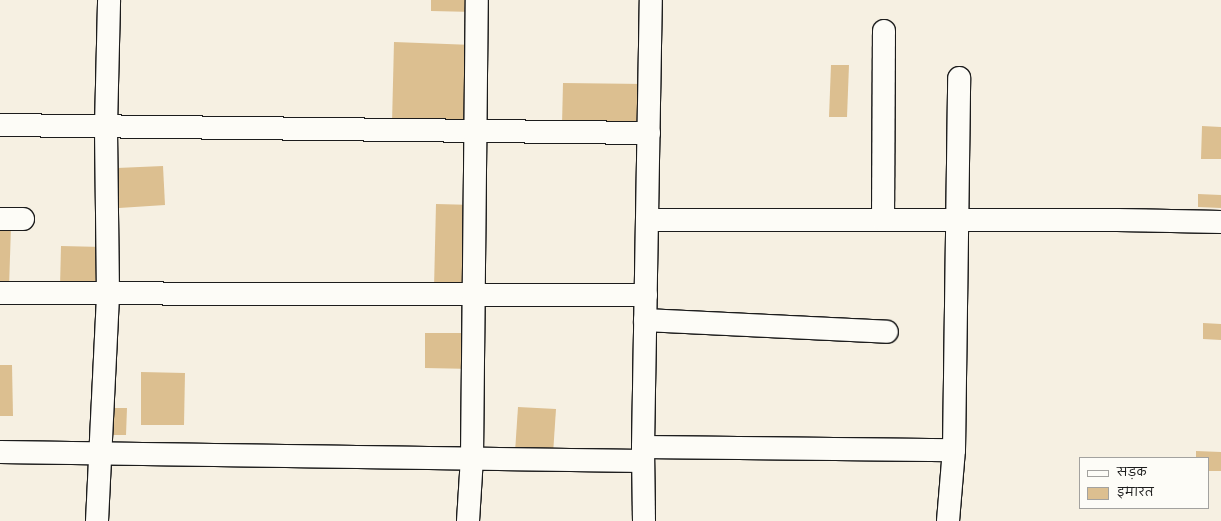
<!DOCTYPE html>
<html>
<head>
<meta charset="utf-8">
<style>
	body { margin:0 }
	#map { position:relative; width:1221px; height:521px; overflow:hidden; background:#f6f0e2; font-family:"Playpen Sans","Playpen Sans Deva",sans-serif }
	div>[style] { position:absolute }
	.building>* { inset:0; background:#dcbf90 }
	.roads { filter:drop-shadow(1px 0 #1c1c1c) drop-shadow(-1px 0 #1c1c1c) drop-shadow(0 1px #1c1c1c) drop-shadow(0 -1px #1c1c1c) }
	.minor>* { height:22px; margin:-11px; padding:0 11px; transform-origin:11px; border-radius:11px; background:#fdfcf7 }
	span { translate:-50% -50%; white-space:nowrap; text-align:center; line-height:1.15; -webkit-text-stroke:3px #fdfcf7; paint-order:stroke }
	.legend { position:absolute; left:1079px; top:457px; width:130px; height:52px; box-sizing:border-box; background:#fdfcf7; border:1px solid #a3a29f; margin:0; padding:5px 7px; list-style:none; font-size:12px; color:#1c1c1c }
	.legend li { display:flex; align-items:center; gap:8px; height:20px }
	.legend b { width:20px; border:1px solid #a3a29f }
</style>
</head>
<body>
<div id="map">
	<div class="building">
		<div style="clip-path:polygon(431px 0,475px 0,474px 12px,431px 11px)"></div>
		<div style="clip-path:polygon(394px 42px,473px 45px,470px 126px,392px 123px)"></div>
		<div style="clip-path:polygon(831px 65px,849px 65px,847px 117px,829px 117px)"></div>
		<div style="clip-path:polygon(563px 83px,645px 84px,645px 126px,562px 125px)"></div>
		<div style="clip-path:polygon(1202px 126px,1221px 127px,1221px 159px,1201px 159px)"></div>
		<div style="clip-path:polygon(163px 166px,165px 205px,119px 208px,117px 168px)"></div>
		<div style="clip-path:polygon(1198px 194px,1221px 195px,1221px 208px,1198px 207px)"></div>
		<div style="clip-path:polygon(436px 204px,475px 205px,472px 289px,434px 288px)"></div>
		<div style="clip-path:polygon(0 226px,11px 226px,9px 288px,0 288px)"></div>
		<div style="clip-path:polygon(61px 246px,103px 247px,102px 288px,60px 287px)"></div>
		<div style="clip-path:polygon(1203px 323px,1221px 324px,1221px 340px,1203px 339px)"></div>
		<div style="clip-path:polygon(425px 333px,473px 333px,473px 369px,425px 368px)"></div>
		<div style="clip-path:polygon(0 365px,12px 365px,13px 416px,0 416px)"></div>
		<div style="clip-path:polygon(141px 372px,185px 373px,184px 425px,141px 425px)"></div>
		<div style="clip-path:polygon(518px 407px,556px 409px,553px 454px,515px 452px)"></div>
		<div style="clip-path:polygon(108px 408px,127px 408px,126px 435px,108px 435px)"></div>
		<div style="clip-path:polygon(1196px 451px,1221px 452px,1221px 471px,1208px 471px,1208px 458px,1196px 458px)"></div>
	</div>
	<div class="roads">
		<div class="minor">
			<div style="left:0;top:125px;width:649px;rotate:0.71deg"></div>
			<div style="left:0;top:219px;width:23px"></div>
			<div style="left:647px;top:220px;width:470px"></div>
			<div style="left:1117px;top:220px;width:104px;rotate:1.1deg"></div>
			<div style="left:883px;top:220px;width:189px;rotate:-89.7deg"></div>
			<div style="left:0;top:293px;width:646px;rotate:0.18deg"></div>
			<div style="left:645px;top:320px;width:242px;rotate:2.8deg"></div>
			<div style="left:643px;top:447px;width:311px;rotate:0.6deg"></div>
			<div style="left:0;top:452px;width:643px;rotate:0.8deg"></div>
			<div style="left:97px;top:521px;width:227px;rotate:-87.2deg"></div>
			<div style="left:108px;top:294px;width:168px;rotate:-90.7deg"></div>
			<div style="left:106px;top:126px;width:126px;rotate:-88.6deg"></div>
			<div style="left:468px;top:521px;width:64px;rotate:-86.4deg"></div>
			<div style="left:472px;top:457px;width:457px;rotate:-89.4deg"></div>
			<div style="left:644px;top:521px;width:74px;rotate:-90.8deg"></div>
			<div style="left:643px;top:447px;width:447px;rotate:-89deg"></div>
			<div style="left:948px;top:521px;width:71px;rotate:-85.2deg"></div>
			<div style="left:954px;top:450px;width:372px;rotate:-89.2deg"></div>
		</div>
	</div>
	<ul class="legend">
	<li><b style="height:5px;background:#fdfcf7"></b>सड़क</li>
	<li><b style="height:11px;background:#dcbf90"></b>इमारत</li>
	</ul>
</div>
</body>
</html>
